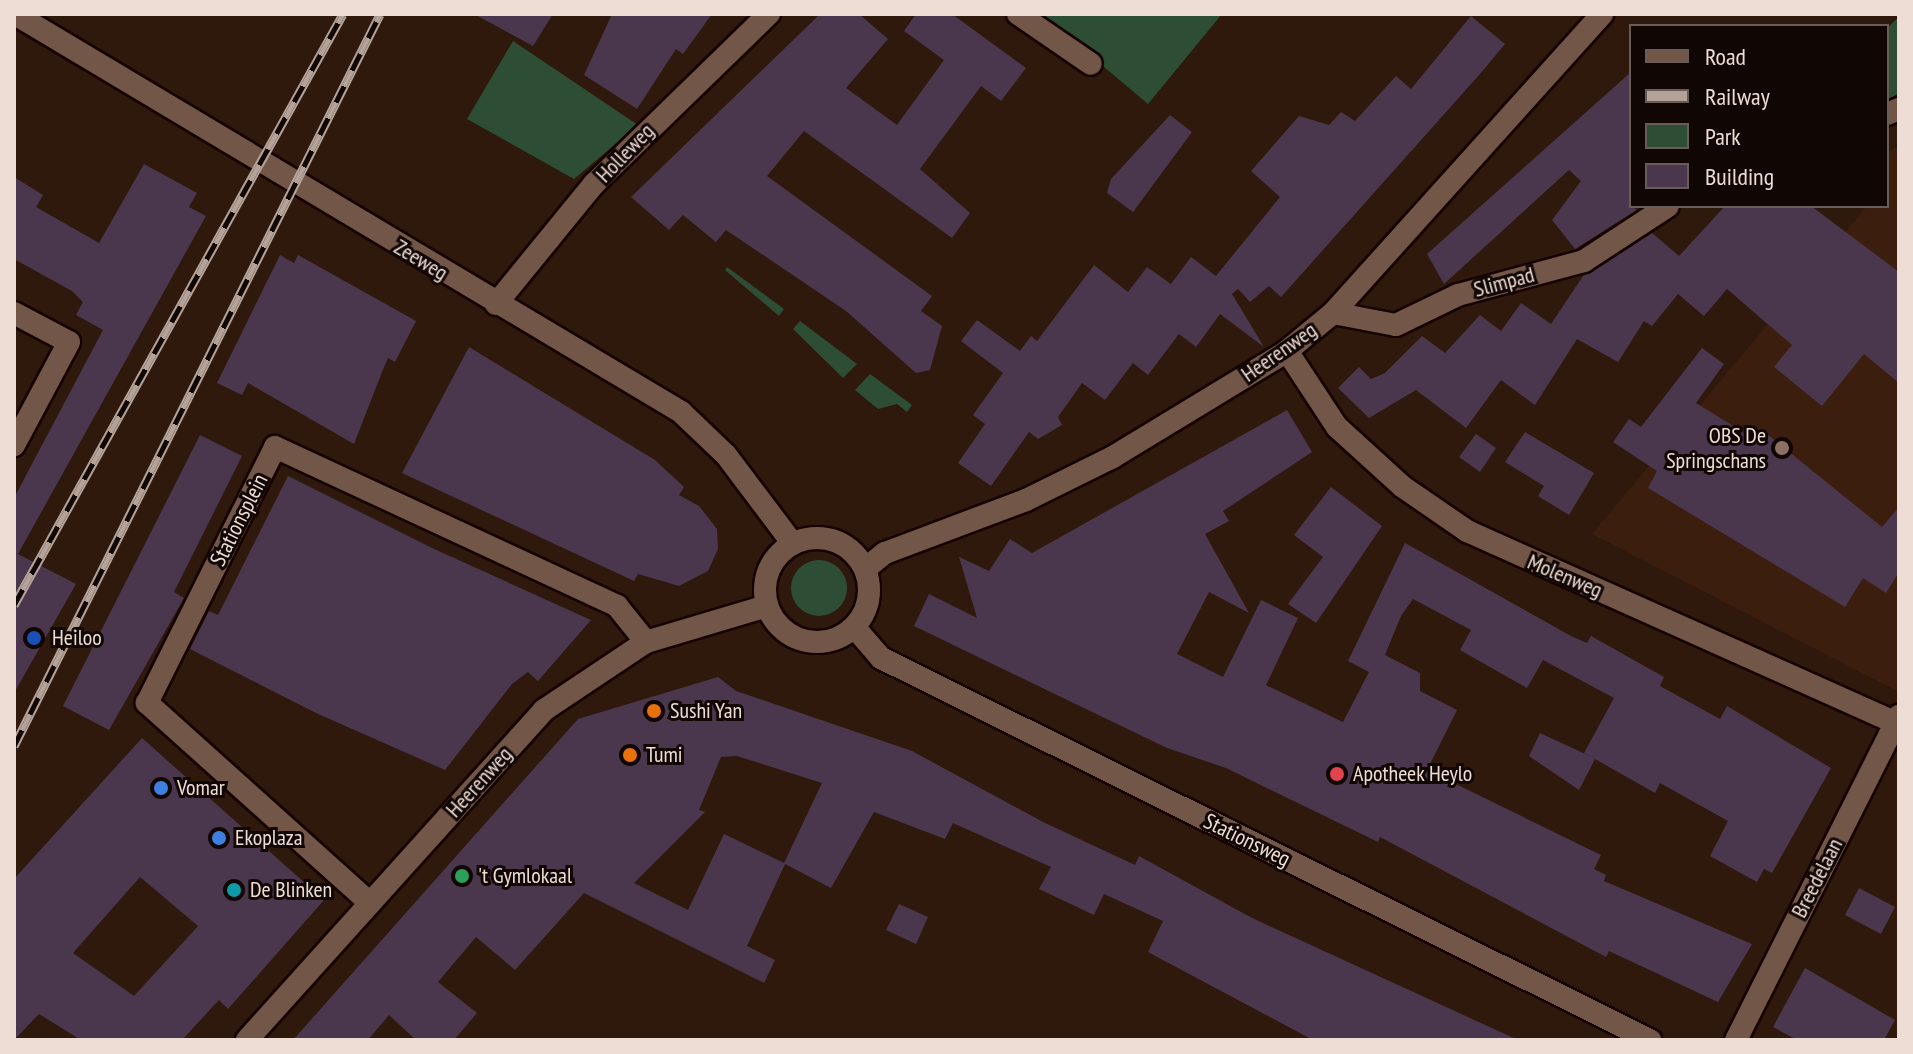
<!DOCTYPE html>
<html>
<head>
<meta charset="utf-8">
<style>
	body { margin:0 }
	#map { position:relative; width:1913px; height:1054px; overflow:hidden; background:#2f180c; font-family:"PT Sans Narrow",sans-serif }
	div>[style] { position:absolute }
	.built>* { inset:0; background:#3c1e0e }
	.green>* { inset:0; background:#2d4e35 }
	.round { border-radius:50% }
	.building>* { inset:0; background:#4a374d }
	.roads { filter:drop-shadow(2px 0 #160300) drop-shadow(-2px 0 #160300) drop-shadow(0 2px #160300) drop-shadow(0 -2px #160300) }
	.minor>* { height:22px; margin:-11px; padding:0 11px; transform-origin:11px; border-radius:11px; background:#725648 }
	.tertiary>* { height:22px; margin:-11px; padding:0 11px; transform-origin:11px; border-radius:11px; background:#725648 }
	.tertiary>.ring { margin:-11px; padding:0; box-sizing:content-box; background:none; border:22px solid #725648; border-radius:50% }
	.rail>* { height:9px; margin-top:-4.5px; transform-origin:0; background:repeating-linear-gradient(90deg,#100603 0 18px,#b4a298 0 36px); box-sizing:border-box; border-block:2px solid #b4a298 }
	.dots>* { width:22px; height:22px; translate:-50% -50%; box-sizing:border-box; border:4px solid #100603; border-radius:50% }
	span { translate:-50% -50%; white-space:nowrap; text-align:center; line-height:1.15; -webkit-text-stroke:6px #100603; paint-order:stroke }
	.street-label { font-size:22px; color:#eeddd5 }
	.poi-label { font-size:22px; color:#eeddd5 }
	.right { translate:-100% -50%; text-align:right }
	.left { translate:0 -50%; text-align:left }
	.frame { position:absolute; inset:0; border:16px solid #eeddd5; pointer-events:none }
	.legend { position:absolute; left:1629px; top:24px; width:260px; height:184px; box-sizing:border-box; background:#100603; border:2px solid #695c57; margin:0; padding:10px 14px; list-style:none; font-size:24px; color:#eeddd5 }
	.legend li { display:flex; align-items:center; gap:16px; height:40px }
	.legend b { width:40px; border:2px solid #695c57 }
</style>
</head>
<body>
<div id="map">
	<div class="built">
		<div style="clip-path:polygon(1899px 147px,1899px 692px,1592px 534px,1867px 206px,1887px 206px,1887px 152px)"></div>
	</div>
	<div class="green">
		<div style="clip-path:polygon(1041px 14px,1222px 14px,1148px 104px)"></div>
		<div style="clip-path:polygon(1899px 17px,1899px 93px,1887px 100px,1887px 28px)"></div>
		<div style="clip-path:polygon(513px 41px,638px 125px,574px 179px,467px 119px)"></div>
		<div style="clip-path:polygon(727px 267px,784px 309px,779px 316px,725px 270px)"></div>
		<div style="clip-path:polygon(800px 321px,857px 364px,843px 378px,793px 329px)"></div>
		<div style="clip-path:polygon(870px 374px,912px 405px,907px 412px,897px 404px,878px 409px,855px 390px)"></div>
		<div class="round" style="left:791px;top:560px;width:56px;height:56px"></div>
	</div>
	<div class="building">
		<div style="clip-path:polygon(474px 14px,553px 14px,533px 46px)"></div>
		<div style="clip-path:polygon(612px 14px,712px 14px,683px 54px,676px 49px,637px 109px,584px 75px)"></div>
		<div style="clip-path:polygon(820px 14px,859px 14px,888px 39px,846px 88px,897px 125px,944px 60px,904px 31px,916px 14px,952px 14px,1026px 68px,1001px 101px,981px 86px,920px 169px,970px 213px,952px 238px,804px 131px,767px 176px,932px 296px,921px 311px,942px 326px,930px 370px,916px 373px,846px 311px,726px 230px,716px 242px,683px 215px,669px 230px,631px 197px)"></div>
		<div style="clip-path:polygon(1471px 16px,1505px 44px,1480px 74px,1281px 297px,1269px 286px,1250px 302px,1238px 289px,1232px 294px,1264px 347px,1220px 314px,1196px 347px,1179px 334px,1148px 375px,1133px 363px,1105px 400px,1082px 383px,1058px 417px,1062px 425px,1038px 439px,1029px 432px,991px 486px,958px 463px,985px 424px,973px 415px,1003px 373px,961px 341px,977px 320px,1020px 351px,1031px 336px,1037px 341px,1094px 265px,1128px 292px,1147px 267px,1171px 284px,1191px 257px,1216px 276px,1280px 197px,1251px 171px,1299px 116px,1329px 125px,1341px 112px,1355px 121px,1396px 76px,1411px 89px)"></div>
		<div style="clip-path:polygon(1631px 72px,1631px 206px,1637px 210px,1575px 249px,1552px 220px,1581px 181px,1569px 170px,1444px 284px,1427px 254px)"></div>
		<div style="clip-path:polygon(1170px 115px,1192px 132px,1133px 212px,1107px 193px,1111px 179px)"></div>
		<div style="clip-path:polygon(144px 164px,197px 193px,189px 207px,206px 216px,18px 554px,76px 584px,14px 693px,14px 498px,103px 330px,76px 315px,83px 302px,72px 291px,14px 259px,14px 177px,43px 195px,36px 207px,99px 243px)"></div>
		<div style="clip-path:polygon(1725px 206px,1811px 206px,1899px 272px,1899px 383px,1864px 354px,1822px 406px,1774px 367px,1792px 345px,1727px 289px,1704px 316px,1678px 294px,1652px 326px,1644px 321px,1618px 362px,1577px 339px,1535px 405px,1501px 380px,1466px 428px,1416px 390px,1369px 418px,1338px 388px,1359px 367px,1371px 379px,1385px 373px,1422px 336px,1445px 353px,1480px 315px,1501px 331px,1521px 303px,1551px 324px,1583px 276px,1652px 233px,1679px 256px)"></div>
		<div style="clip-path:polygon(280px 255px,294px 263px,298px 255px,416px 321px,395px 362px,388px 358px,384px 367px,354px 444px,248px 383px,242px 395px,217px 383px)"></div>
		<div style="clip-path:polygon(469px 347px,655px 460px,684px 487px,679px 495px,699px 506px,717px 529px,718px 549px,708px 571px,679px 586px,638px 574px,634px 581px,402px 473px)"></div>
		<div style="clip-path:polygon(1702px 348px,1724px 364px,1696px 403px,1754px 439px,1762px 430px,1882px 527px,1899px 507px,1899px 572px,1886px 593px,1863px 578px,1845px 607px,1648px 488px,1657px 471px,1613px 442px,1629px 419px,1641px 427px)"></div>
		<div style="clip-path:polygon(1287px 410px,1312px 452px,1223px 511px,1229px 521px,1205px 534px,1249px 613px,1209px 592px,1177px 654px,1223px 677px,1261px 600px,1298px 618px,1266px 685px,1343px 722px,1369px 672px,1348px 661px,1405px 543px,1571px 636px,1587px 643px,1591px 636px,1664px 677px,1660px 686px,1720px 719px,1727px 706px,1831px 768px,1772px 873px,1764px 869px,1757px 882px,1710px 856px,1728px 821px,1660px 783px,1655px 793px,1595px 759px,1579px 790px,1529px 756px,1540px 733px,1594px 758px,1584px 753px,1614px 698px,1543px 660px,1527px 688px,1460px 650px,1471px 630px,1413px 599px,1401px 616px,1385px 655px,1420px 673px,1420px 691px,1457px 710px,1427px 770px,1601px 855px,1594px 869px,1606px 875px,1604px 881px,1752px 944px,1718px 1002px,1609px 951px,1606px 957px,1380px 837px,1378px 842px,1226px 768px,1167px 748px,914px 626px,929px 594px,977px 618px,959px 557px,989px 571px,1010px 539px,1032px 553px)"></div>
		<div style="clip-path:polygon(1525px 432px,1594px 473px,1569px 515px,1538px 496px,1544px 486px,1505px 462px)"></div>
		<div style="clip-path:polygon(1476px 434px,1496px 448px,1480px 472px,1459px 457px)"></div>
		<div style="clip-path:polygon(200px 435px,242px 456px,174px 592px,184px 598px,109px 730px,63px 706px)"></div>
		<div style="clip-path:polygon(288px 476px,432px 548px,591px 620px,538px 681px,528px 672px,512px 684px,445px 770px,316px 713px,190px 649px,209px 611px,218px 615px)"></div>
		<div style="clip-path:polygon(1331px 487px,1382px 526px,1316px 623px,1288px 604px,1323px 557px,1294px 535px)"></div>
		<div style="clip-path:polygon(evenodd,718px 677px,736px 691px,912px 751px,1043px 822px,1135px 865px,1139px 856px,1252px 918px,1518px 1040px,1313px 1040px,1148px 952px,1163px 921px,1104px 894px,1094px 915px,1039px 889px,1051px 867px,953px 823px,945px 839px,874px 812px,831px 888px,785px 864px,747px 946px,775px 960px,764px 983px,584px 893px,515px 970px,476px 937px,438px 982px,477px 1013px,454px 1040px,416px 1040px,389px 1015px,368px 1040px,293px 1040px,578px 719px,718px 677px,737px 756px,822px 783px,784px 863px,724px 834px,688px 910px,634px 883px,705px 812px,699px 810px,721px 757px,737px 756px)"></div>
		<div style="clip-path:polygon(evenodd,142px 738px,324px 900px,228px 1009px,219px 1000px,182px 1040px,81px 1040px,39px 1014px,14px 1040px,14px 879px,142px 738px,140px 877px,198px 926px,134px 996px,73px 953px,140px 877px)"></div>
		<div style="clip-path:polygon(1859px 888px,1895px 907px,1881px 934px,1845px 915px)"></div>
		<div style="clip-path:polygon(899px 904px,928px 917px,916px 944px,886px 930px)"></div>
		<div style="clip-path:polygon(1805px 968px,1895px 1020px,1884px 1040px,1797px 1040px,1773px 1027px)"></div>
	</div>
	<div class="roads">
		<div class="minor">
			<div style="left:1018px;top:14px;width:88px;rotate:34.4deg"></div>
			<div style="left:1887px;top:114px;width:13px;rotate:-23deg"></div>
			<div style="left:496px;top:304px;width:155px;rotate:-50.8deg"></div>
			<div style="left:594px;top:184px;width:244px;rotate:-44.2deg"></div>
			<div style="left:14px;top:313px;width:62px;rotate:27.8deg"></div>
			<div style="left:69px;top:342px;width:117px;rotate:118.1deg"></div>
			<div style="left:1333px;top:313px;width:64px;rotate:10.8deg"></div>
			<div style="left:1396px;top:325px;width:69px;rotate:-25.8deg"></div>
			<div style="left:1458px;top:295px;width:131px;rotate:-15.1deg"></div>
			<div style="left:1584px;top:261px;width:100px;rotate:-33.2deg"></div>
			<div style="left:1287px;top:351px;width:91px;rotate:56.7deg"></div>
			<div style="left:1337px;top:427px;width:89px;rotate:42.3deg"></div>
			<div style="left:1403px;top:487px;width:78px;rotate:34.5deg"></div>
			<div style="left:1467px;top:531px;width:473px;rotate:24.1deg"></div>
			<div style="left:865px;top:569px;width:26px;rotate:-39deg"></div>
			<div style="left:885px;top:553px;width:151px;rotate:-20.6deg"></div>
			<div style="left:1026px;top:500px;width:97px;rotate:-26.3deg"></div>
			<div style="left:1113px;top:457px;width:204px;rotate:-31.3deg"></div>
			<div style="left:1287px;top:351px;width:60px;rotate:-39.6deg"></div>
			<div style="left:1333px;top:313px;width:402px;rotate:-48deg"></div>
			<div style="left:370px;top:903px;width:300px;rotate:-138.1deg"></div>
			<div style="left:147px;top:703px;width:286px;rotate:-63.4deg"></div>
			<div style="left:275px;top:447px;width:377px;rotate:24.9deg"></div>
			<div style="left:617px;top:606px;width:46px;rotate:51.1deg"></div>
			<div style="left:247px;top:1040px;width:444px;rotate:-48deg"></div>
			<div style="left:544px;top:710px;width:123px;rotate:-33.7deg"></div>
			<div style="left:646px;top:642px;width:126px;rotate:-16.6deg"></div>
			<div style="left:1736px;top:1040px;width:363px;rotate:-63.3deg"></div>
		</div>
		<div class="tertiary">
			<div style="left:15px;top:14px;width:776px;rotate:30.86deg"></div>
			<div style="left:681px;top:412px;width:62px;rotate:43.7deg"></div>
			<div style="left:726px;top:455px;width:111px;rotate:53deg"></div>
			<div class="ring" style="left:765px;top:538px;width:82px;height:82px"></div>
			<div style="left:855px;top:628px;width:40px;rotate:49deg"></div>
			<div style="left:881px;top:658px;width:859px;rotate:26.42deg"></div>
		</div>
	</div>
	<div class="rail">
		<div style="left:14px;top:605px;width:676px;rotate:-60.9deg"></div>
		<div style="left:14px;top:746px;width:818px;rotate:-63.43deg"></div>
	</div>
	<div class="dots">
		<div style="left:1782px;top:448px;background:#8d6e63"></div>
		<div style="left:34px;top:638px;background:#1a4fb4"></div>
		<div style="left:654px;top:711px;background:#e8710a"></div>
		<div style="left:630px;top:755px;background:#e8710a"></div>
		<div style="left:1337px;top:774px;background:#e0444e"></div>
		<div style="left:161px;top:788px;background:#3f7fe0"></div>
		<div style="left:219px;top:838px;background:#3f7fe0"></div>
		<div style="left:462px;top:876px;background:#2e9e5b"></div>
		<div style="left:234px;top:890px;background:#0f9aa8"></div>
	</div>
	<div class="street-label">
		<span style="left:625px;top:153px;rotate:-46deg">Holleweg</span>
		<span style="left:421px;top:260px;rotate:31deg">Zeeweg</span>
		<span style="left:1504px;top:282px;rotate:-15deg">Slimpad</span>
		<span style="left:1279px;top:352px;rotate:-35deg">Heerenweg</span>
		<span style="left:239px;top:520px;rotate:-63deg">Stationsplein</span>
		<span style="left:1565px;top:576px;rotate:23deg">Molenweg</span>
		<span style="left:479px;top:782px;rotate:-48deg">Heerenweg</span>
		<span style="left:1247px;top:840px;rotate:26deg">Stationsweg</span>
		<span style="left:1817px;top:878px;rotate:-63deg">Breedelaan</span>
	</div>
	<div class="poi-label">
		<span class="right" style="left:1766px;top:448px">OBS De<br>Springschans</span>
		<span class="left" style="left:52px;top:638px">Heiloo</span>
		<span class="left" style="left:670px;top:711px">Sushi Yan</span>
		<span class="left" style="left:646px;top:755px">Tumi</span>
		<span class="left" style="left:1353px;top:774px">Apotheek Heylo</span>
		<span class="left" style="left:177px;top:788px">Vomar</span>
		<span class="left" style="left:235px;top:838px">Ekoplaza</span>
		<span class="left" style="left:478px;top:876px">'t Gymlokaal</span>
		<span class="left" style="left:250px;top:890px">De Blinken</span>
	</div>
	<div class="frame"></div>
	<ul class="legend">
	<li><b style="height:10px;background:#725648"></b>Road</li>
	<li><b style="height:10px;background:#b4a298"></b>Railway</li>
	<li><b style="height:22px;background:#2d4e35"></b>Park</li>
	<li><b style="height:22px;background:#4a374d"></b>Building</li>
	</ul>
</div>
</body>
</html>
